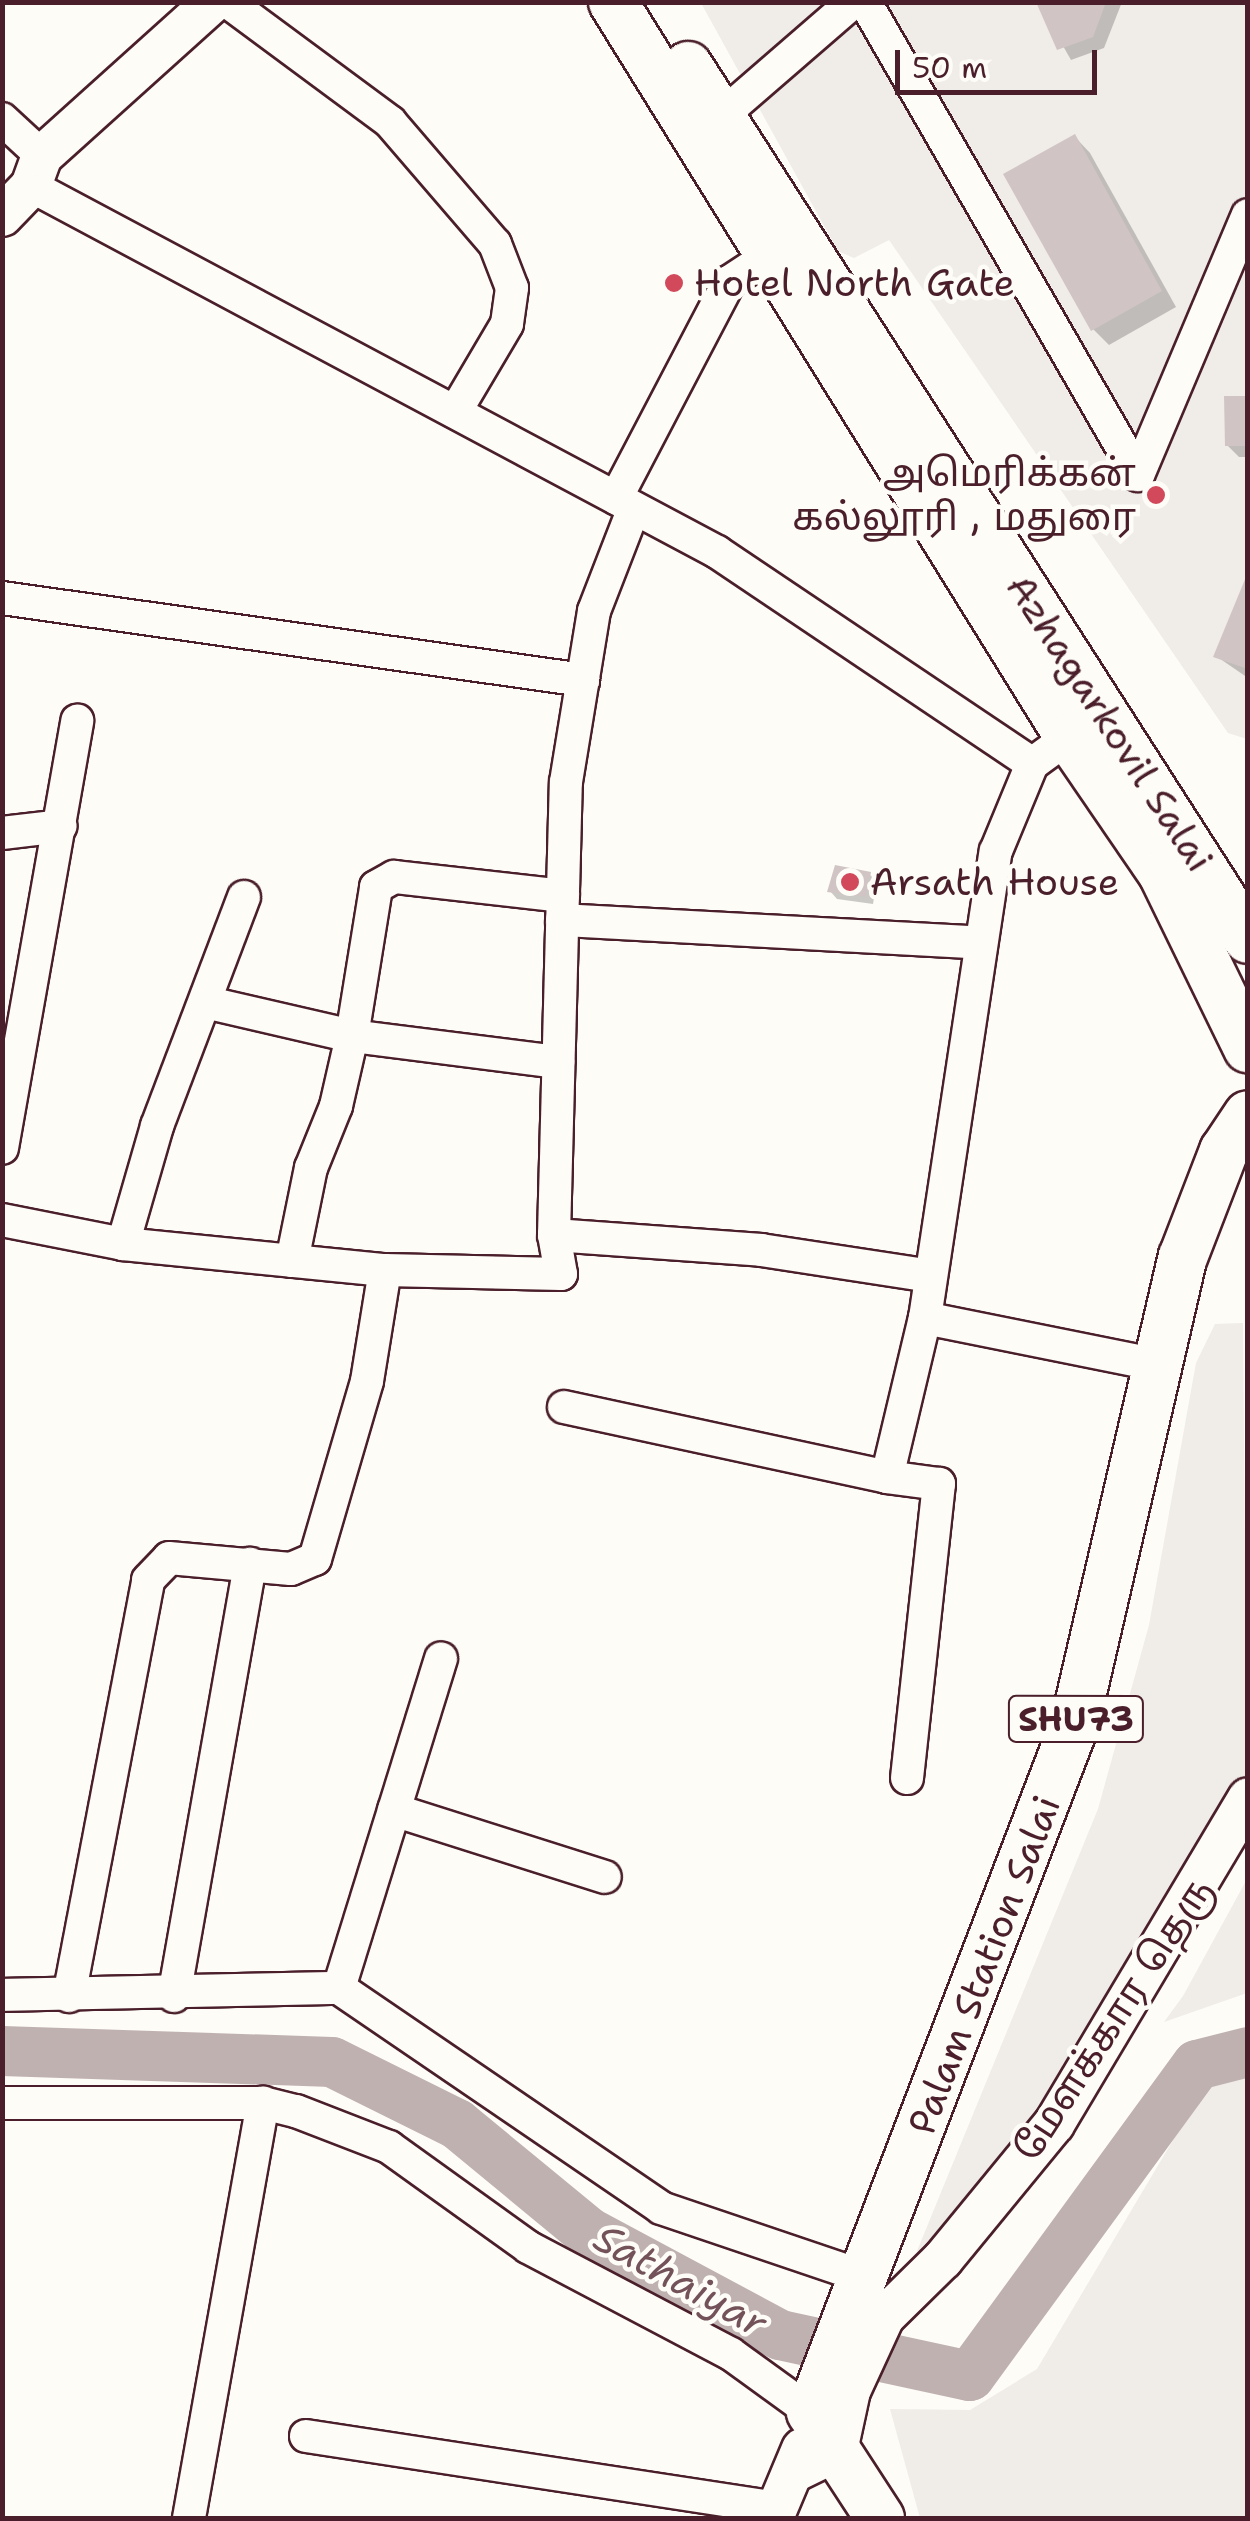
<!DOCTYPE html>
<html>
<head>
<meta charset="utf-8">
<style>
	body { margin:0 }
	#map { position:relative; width:1250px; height:2521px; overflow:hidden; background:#fdfcf7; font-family:"Shantell Sans","Noto Sans Tamil",sans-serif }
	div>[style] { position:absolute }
	.built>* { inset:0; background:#f0ece8 }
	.shadow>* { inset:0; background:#0003 }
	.river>* { height:50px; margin:-25px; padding:0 25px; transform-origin:25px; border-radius:25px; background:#c0b1b1 }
	.building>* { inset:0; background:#d0c5c4 }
	.roads { filter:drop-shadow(2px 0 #4a1f2b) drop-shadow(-2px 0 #4a1f2b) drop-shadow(0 2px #4a1f2b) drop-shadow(0 -2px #4a1f2b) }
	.minor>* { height:32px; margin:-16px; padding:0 16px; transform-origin:16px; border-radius:16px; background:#fdfcf7 }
	.major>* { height:40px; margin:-20px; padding:0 20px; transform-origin:20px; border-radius:20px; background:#fdfcf7 }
	.highway>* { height:48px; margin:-24px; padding:0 24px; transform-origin:24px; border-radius:24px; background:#fdfcf7 }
	.dots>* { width:28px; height:28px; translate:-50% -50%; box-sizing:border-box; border:5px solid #fdfcf7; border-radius:50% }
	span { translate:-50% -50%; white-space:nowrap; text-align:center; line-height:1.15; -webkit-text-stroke:9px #fdfcf7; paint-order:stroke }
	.shield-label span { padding:2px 8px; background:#fdfcf7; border:2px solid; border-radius:8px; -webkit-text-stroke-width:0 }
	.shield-label { font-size:35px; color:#4a1f2b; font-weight:700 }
	.poi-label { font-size:38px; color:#4a1f2b }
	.left { translate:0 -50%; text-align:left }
	.right { translate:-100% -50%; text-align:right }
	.street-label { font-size:38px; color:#4a1f2b }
	.water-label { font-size:40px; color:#73525a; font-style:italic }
	.frame { position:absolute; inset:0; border:5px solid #4a1f2b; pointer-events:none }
	.scale { position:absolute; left:895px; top:50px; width:202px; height:45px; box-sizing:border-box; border:5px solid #4a1f2b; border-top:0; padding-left:12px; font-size:30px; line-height:35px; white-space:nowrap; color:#4a1f2b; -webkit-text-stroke:8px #fdfcf7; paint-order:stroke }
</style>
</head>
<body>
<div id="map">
	<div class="built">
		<div style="clip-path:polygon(701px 3px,1247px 3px,1247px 739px,1228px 733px,889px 240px,854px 258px,838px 251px)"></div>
		<div style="clip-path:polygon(1243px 1323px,1247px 1781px,1091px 2050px,937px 2263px,917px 2251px,1098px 1809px,1149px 1625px,1196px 1363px,1215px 1324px)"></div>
		<div style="clip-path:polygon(1247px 1879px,1247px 1993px,1164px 2022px,1183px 1996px)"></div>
		<div style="clip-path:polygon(1247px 2068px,1247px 2518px,920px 2518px,890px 2409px,970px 2410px,1037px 2369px,1210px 2078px)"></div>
	</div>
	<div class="shadow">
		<div style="clip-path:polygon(1038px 2px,1122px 2px,1104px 48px,1071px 60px)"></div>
		<div style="clip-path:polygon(1075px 137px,1090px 153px,1176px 307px,1109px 345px,1093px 329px)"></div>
		<div style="clip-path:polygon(1248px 398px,1248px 457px,1239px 457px,1227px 445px)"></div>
		<div style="clip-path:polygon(1248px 578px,1248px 678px,1216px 656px)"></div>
		<div style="clip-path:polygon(869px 874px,877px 881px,873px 904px,837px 899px,830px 891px)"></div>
	</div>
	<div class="river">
		<div style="left:2px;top:2051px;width:330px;rotate:1.9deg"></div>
		<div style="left:332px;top:2062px;width:140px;rotate:26.4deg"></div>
		<div style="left:457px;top:2124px;width:170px;rotate:39.5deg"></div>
		<div style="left:588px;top:2232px;width:218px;rotate:28.2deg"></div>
		<div style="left:780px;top:2335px;width:194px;rotate:12.2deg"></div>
		<div style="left:970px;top:2376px;width:385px;rotate:-53.9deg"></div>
		<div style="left:1197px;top:2065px;width:53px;rotate:-14.3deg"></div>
	</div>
	<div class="building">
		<div style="clip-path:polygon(1036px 2px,1106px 2px,1093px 37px,1057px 50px)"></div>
		<div style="clip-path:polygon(1075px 134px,1162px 291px,1091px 331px,1003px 174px)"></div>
		<div style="clip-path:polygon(1224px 396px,1248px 396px,1248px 446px,1225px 446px)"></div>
		<div style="clip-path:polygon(1248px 572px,1248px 669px,1213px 657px)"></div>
		<div style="clip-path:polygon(835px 865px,871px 872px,866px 897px,827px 892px)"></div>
	</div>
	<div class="roads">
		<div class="minor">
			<div style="left:228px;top:2px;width:202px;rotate:36.5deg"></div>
			<div style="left:390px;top:122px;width:161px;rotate:49.3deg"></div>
			<div style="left:495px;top:244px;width:47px;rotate:68.9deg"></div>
			<div style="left:512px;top:288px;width:36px;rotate:98deg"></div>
			<div style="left:507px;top:324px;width:102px;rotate:120.6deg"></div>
			<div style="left:865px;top:2px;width:546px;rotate:60.01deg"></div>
			<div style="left:1138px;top:475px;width:282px;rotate:-67.1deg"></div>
			<div style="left:719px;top:118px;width:177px;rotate:-40.9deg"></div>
			<div style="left:2px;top:119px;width:54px;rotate:42.8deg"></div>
			<div style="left:31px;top:186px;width:778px;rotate:28.08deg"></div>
			<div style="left:717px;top:552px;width:380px;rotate:33.9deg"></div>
			<div style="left:616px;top:498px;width:244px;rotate:-62.4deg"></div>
			<div style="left:729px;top:282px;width:45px;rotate:-33.3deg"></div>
			<div style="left:2px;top:598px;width:587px;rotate:8.03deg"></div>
			<div style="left:2px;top:833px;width:59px;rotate:-6.8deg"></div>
			<div style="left:562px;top:920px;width:419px;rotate:3.1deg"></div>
			<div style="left:209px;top:1003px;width:147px;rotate:13deg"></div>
			<div style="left:352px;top:1036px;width:208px;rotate:7.2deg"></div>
			<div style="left:2px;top:1148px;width:434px;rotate:-80deg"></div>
			<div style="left:2px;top:1220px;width:123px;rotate:11.2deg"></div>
			<div style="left:123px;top:1244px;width:263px;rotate:5.7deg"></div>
			<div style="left:385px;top:1270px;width:176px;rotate:1.3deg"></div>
			<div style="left:561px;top:1274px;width:40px;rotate:-100deg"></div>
			<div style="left:554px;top:1235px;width:453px;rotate:-88.5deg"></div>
			<div style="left:566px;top:782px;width:173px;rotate:-80.7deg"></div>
			<div style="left:594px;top:611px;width:110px;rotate:-68.8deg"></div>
			<div style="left:554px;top:1235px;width:208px;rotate:4.1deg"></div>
			<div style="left:761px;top:1250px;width:171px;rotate:8.7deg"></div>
			<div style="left:123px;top:1244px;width:123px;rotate:-73.9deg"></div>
			<div style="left:157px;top:1126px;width:245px;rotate:-69.2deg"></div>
			<div style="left:292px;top:1261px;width:95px;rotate:-78.5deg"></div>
			<div style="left:311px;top:1168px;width:67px;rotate:-68deg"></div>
			<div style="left:336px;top:1106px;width:72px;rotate:-77.1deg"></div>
			<div style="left:352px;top:1036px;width:151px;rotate:-80.8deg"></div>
			<div style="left:376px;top:887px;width:21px;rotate:-29deg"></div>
			<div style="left:394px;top:877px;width:170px;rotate:6.4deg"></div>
			<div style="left:925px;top:1318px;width:234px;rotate:11.4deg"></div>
			<div style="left:564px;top:1407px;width:330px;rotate:12.2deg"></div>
			<div style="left:907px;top:1778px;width:296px;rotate:-83.8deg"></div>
			<div style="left:939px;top:1484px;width:52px;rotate:-172.3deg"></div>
			<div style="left:887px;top:1477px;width:163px;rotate:-76.6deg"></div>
			<div style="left:925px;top:1318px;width:472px;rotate:-81.4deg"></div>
			<div style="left:996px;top:851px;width:94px;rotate:-67.5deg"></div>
			<div style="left:1032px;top:764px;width:22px;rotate:-36deg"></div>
			<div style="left:394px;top:1810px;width:221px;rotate:17.6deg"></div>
			<div style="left:339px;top:1988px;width:345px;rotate:-72.8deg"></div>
			<div style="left:2px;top:1995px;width:337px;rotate:-1.2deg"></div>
			<div style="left:339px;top:1988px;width:390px;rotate:34.3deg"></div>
			<div style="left:661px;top:2208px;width:212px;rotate:18.7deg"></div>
			<div style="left:69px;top:1996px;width:423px;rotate:-79.2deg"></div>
			<div style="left:148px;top:1580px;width:30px;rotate:-46deg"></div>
			<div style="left:169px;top:1558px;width:122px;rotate:5.2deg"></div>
			<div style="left:291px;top:1569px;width:26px;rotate:-23deg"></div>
			<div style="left:315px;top:1559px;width:185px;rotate:-73.7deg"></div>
			<div style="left:367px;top:1381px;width:112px;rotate:-80.8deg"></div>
			<div style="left:174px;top:1996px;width:439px;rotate:-80deg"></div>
			<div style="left:2px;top:2103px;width:261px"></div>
			<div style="left:263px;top:2103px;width:34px;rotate:14deg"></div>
			<div style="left:296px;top:2111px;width:100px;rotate:21.2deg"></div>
			<div style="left:389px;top:2147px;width:171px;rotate:35.7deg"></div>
			<div style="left:528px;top:2247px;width:229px;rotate:27.8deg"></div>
			<div style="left:731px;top:2354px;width:99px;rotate:35.9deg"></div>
			<div style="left:306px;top:2436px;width:477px;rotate:8.7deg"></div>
			<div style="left:189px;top:2518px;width:422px;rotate:-79.9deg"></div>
		</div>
		<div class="major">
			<div style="left:2px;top:216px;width:42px;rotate:-46deg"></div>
			<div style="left:31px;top:186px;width:32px;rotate:-70deg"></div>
			<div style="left:42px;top:156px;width:230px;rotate:-42deg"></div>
			<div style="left:796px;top:2471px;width:46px;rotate:-26deg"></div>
			<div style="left:837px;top:2451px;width:61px;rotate:-77.8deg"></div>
			<div style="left:850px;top:2391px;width:81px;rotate:-65.3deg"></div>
			<div style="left:884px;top:2317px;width:83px;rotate:-44.5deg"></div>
			<div style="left:943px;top:2259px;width:175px;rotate:-50.6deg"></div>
			<div style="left:1054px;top:2124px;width:379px;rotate:-59.2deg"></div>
			<div style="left:773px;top:2518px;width:75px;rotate:-67.2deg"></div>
		</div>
		<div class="highway">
			<div style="left:613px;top:2px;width:866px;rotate:58.16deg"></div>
			<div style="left:1070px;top:738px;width:165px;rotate:55.6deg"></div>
			<div style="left:1163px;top:874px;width:194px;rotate:64deg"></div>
			<div style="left:688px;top:66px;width:1037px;rotate:57.32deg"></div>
			<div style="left:880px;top:2518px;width:126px;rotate:-123.1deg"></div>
			<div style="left:811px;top:2412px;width:738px;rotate:-69.03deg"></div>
			<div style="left:1075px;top:1723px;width:478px;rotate:-77deg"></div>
			<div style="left:1183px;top:1257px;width:114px;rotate:-68.9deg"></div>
			<div style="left:1224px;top:1151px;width:43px;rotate:-56.3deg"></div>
		</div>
	</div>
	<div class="dots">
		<div style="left:674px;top:283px;background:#d1495b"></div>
		<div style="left:1156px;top:495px;background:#d1495b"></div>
		<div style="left:850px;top:882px;background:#d1495b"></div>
	</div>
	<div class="shield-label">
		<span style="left:1076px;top:1719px">SHU73</span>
	</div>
	<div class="poi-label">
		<span class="left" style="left:694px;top:283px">Hotel North Gate</span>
		<span class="right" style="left:1136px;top:495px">அமெரிக்கன்<br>கல்லூரி , மதுரை</span>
		<span class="left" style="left:870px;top:882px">Arsath House</span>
	</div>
	<div class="street-label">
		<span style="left:1110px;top:723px;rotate:57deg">Azhagarkovil Salai</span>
		<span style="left:984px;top:1965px;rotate:-69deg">Palam Station Salai</span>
		<span style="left:1113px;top:2019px;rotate:-57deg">மேளக்கார தெரு</span>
	</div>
	<div class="water-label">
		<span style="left:681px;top:2280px;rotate:29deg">Sathaiyar</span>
	</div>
	<div class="frame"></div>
	<div class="scale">50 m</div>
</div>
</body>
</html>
